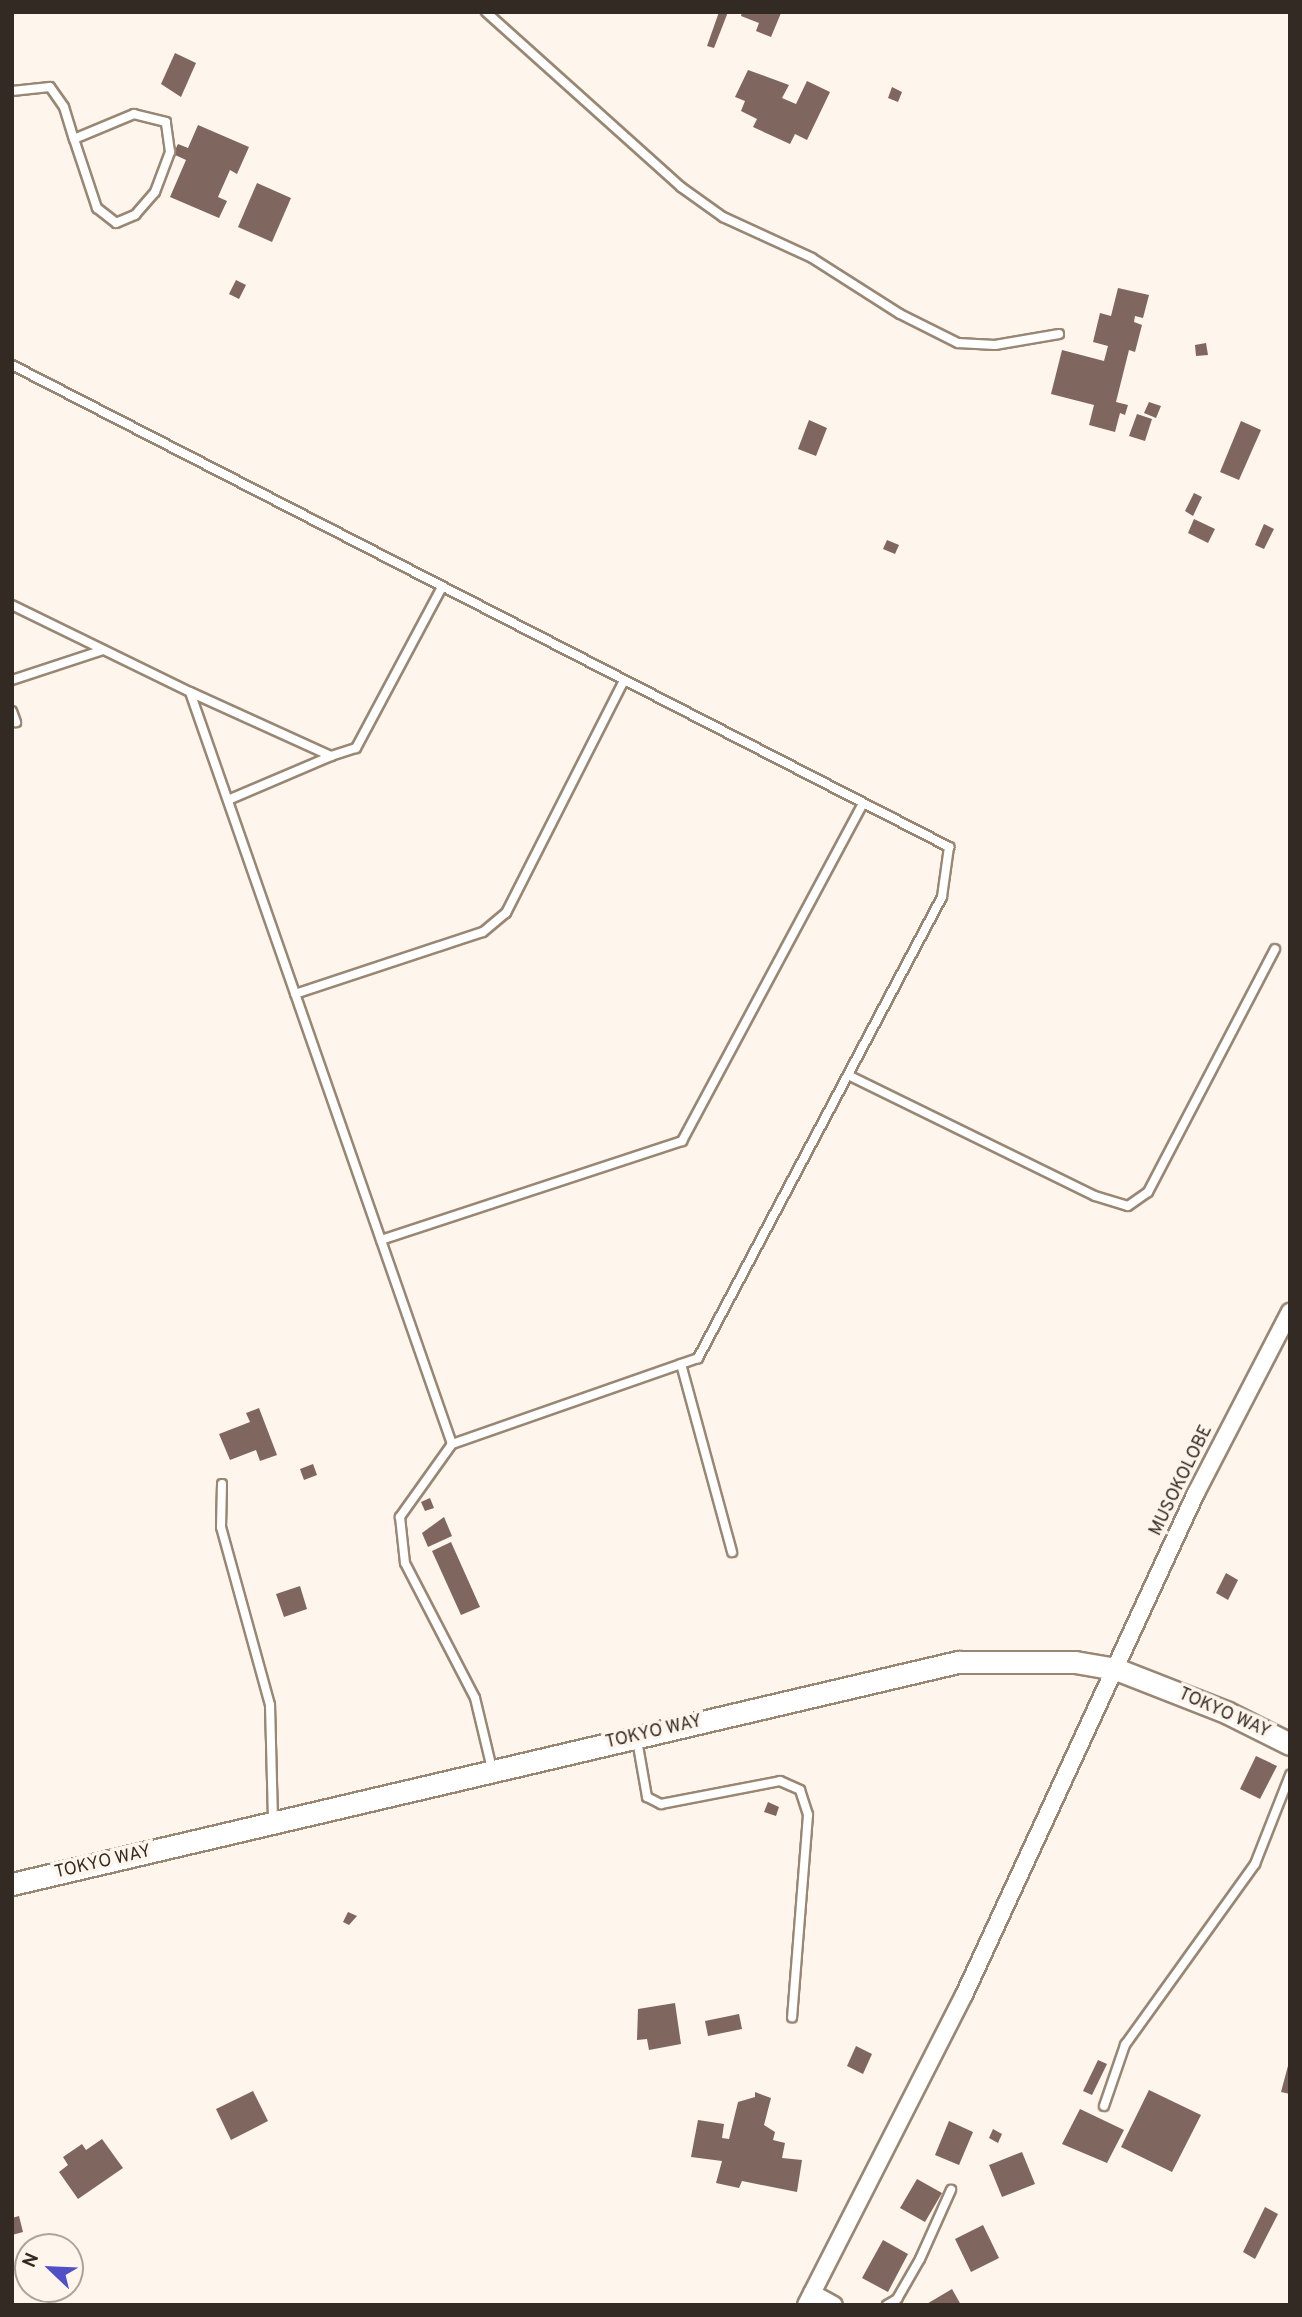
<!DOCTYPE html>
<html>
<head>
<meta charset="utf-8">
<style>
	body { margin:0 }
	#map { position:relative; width:1302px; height:2317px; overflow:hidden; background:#fef5ed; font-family:Overpass,sans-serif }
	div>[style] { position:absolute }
	.building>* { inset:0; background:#7f665e }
	.roads { filter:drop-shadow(2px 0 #998773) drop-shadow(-2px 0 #998773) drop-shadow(0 2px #998773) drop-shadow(0 -2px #998773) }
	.service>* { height:8px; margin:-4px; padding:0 4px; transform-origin:4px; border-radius:4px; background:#fff }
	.minor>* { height:16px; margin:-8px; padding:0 8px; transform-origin:8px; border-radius:8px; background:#fff }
	.tertiary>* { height:21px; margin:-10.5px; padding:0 10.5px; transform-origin:10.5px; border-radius:10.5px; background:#fff }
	span { translate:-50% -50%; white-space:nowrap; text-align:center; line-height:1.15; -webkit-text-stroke:7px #fef5ed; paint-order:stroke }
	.street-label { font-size:18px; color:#332b23 }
	.frame { position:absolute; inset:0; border:14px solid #332b23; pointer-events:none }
	.north { position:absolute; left:14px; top:2233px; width:70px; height:70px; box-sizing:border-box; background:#fef5ed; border:2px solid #ada49c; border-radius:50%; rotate:293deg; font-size:19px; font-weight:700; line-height:28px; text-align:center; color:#332b23 }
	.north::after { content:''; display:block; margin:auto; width:24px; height:32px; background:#5050c7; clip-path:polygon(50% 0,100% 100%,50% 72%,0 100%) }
</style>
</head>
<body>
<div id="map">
	<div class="building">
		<div style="clip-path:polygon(719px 12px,728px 12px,714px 48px,707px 46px)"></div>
		<div style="clip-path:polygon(742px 12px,778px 12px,781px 13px,771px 37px,756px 31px,759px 23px,741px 16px)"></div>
		<div style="clip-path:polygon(175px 53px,196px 63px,181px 97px,161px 84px)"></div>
		<div style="clip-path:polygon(748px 70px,789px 85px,782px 98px,796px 104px,807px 81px,830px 92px,807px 140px,795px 134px,790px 144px,753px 127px,757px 119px,741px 111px,745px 101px,735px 97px)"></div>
		<div style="clip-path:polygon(892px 87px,902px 92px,898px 102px,888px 98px)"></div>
		<div style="clip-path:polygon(198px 125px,249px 147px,237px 174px,230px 170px,218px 197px,227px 201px,219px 218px,170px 197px,186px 160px,173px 154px,178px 144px,188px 148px)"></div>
		<div style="clip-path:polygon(257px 183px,291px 198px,272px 242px,238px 227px)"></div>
		<div style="clip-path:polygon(236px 280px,246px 285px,239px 299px,229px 294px)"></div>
		<div style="clip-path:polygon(1118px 288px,1149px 295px,1143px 318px,1135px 316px,1134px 322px,1142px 325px,1135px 352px,1129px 350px,1116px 402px,1128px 405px,1125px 415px,1120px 413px,1115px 432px,1089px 425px,1094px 405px,1051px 394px,1062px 350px,1104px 361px,1108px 346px,1093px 342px,1100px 313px,1111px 316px)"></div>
		<div style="clip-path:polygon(1206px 343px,1208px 355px,1196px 356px,1195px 345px)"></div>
		<div style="clip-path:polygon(1149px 402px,1161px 406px,1156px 418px,1144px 413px)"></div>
		<div style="clip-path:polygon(1137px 414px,1152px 419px,1145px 441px,1129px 436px)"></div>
		<div style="clip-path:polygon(809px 420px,827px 428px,816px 456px,798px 449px)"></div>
		<div style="clip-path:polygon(1241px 421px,1261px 430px,1239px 480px,1220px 472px)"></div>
		<div style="clip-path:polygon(1194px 493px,1202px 497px,1193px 516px,1185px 511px)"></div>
		<div style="clip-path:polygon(1194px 519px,1215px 529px,1208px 543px,1188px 533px)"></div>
		<div style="clip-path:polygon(1264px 524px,1274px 529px,1264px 549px,1255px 545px)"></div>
		<div style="clip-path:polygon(887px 540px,899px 545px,895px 554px,883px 549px)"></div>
		<div style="clip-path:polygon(259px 1408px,277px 1455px,260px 1461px,256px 1450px,230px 1460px,219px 1434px,250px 1422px,246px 1413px)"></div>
		<div style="clip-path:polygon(313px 1464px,317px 1475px,304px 1480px,300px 1469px)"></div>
		<div style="clip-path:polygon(430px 1498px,434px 1508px,425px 1511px,421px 1502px)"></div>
		<div style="clip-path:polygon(444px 1517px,452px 1536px,428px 1547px,422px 1533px)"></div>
		<div style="clip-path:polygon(451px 1542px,480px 1607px,461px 1615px,432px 1551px)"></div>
		<div style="clip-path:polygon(1226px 1573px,1238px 1580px,1228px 1600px,1216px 1593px)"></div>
		<div style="clip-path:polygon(300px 1586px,307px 1609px,284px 1617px,276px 1594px)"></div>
		<div style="clip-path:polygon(1256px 1756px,1277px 1766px,1260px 1799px,1240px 1789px)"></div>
		<div style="clip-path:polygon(768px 1802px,779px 1807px,776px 1816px,764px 1812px)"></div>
		<div style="clip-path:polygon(348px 1912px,357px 1916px,349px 1925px,343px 1922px)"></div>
		<div style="clip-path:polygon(675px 2003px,681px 2044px,649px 2050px,647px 2039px,637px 2040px,638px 2009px)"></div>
		<div style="clip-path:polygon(739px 2014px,742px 2029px,708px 2036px,705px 2021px)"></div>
		<div style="clip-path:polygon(856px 2046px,872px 2054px,863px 2074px,847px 2066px)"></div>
		<div style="clip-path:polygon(1098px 2060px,1107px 2064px,1092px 2095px,1083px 2091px)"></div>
		<div style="clip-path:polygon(1289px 2062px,1290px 2062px,1290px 2094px,1281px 2092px)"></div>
		<div style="clip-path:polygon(1149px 2090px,1201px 2115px,1172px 2172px,1121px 2147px)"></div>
		<div style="clip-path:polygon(253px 2091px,268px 2121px,231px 2140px,216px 2109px)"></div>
		<div style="clip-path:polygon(755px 2092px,771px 2098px,764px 2125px,775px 2132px,773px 2140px,785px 2143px,782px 2158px,802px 2160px,797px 2192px,742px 2181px,739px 2188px,716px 2183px,722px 2161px,691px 2157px,698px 2120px,724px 2124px,722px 2138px,729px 2139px,738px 2102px,755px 2097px)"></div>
		<div style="clip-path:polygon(1080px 2109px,1124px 2130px,1107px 2163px,1062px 2144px)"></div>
		<div style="clip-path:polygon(949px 2121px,973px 2132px,959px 2165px,935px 2155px)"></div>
		<div style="clip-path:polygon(993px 2129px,1002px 2134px,998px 2143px,989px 2138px)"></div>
		<div style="clip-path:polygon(102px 2139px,123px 2168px,78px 2199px,59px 2172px,68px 2165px,63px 2157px,82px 2144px,86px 2150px)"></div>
		<div style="clip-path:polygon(1022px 2152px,1035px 2184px,1002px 2197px,989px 2165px)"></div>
		<div style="clip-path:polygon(917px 2179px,942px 2193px,925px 2222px,900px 2208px)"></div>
		<div style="clip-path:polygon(1265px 2207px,1278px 2214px,1255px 2259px,1243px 2252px)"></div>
		<div style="clip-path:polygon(19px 2216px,23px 2232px,12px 2235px,12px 2218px)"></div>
		<div style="clip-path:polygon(983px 2225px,999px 2258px,971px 2272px,955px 2239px)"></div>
		<div style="clip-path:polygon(883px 2240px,908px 2254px,888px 2292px,862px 2278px)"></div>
		<div style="clip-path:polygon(952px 2289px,961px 2305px,925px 2305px)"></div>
	</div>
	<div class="roads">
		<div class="service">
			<div style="left:486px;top:12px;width:262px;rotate:41.9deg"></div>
			<div style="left:681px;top:187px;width:52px;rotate:35.5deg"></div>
			<div style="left:723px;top:217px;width:98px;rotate:24.7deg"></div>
			<div style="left:812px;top:258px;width:104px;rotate:32.5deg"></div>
			<div style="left:900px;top:314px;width:65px;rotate:26.6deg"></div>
			<div style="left:958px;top:343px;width:37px;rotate:3deg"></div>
			<div style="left:995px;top:345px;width:65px;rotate:-9.8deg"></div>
			<div style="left:12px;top:91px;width:38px;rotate:-6deg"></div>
			<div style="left:50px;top:87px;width:24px;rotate:55deg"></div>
			<div style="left:64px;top:107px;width:34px;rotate:73deg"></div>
			<div style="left:74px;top:139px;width:73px;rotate:71.6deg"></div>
			<div style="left:97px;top:208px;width:24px;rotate:38deg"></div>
			<div style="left:116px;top:223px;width:21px;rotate:-23deg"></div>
			<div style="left:135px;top:215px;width:30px;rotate:-49deg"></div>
			<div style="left:155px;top:192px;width:43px;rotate:-69.4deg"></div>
			<div style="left:170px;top:152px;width:30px;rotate:-98deg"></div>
			<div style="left:166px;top:122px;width:33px;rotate:-166deg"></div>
			<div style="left:134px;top:114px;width:65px;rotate:157.4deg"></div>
			<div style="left:12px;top:365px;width:1054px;rotate:27.22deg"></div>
			<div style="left:949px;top:847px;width:50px;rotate:98deg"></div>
			<div style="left:942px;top:897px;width:522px;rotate:117.89deg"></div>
			<div style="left:698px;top:1358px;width:261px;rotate:160.7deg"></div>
			<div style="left:452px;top:1444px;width:796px;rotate:-109.21deg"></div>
			<div style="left:190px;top:692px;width:198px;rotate:-154deg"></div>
			<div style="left:12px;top:680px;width:96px;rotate:-18.2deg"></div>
			<div style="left:190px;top:692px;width:155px;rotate:24.4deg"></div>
			<div style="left:331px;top:756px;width:26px;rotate:-18deg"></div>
			<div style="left:356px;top:748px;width:183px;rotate:-61.9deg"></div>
			<div style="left:12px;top:711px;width:12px;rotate:70deg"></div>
			<div style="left:228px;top:800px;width:112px;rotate:-23.1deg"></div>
			<div style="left:295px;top:994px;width:198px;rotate:-18.3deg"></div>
			<div style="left:483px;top:932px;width:30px;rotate:-40deg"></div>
			<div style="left:506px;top:913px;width:261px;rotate:-63.1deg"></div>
			<div style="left:848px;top:1075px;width:275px;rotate:26.1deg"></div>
			<div style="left:1095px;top:1196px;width:34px;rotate:17deg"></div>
			<div style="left:1128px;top:1206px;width:24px;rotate:-35deg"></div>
			<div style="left:1148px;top:1192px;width:274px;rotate:-62.4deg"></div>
			<div style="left:381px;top:1240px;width:317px;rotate:-18.2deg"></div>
			<div style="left:682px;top:1141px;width:383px;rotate:-61.8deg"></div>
			<div style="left:681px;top:1364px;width:195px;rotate:74.8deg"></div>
			<div style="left:452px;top:1444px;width:90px;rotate:125.5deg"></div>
			<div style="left:400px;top:1517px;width:46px;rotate:83.8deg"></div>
			<div style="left:405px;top:1563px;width:152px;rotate:62.6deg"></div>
			<div style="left:475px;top:1698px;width:73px;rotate:76.5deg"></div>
			<div style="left:222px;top:1484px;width:43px;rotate:91.3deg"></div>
			<div style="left:221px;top:1527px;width:185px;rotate:74.6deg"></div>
			<div style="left:270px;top:1705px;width:115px;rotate:88.5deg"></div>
			<div style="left:637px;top:1740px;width:58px;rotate:80deg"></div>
			<div style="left:647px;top:1797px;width:16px;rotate:27deg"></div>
			<div style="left:661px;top:1804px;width:121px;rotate:-10.9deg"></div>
			<div style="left:780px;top:1781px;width:22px;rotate:24deg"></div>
			<div style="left:800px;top:1790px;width:26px;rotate:72deg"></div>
			<div style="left:808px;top:1815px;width:203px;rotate:94.5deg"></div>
			<div style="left:1104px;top:2106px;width:65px;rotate:-71deg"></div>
			<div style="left:1125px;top:2045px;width:223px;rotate:-54.3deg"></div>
			<div style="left:1255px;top:1864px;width:96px;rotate:-68.5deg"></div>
			<div style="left:887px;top:2305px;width:12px;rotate:-31deg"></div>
			<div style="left:897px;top:2299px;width:46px;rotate:-60.1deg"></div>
			<div style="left:920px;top:2259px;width:76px;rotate:-65.8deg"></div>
		</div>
		<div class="minor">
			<div style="left:812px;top:2293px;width:25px;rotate:29deg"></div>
			<div style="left:806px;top:2305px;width:348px;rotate:-63deg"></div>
			<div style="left:964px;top:1995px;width:553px;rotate:-65.2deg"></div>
			<div style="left:1196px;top:1493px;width:204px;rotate:-62.6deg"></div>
		</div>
		<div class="tertiary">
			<div style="left:12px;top:1884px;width:972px;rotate:-13.21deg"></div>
			<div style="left:958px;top:1662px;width:117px"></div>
			<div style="left:1075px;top:1662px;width:42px;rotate:9.7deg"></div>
			<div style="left:1116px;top:1669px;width:120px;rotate:21.4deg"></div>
			<div style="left:1228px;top:1713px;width:69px;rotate:26.6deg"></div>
		</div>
	</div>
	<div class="street-label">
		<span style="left:1182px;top:1481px;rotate:-64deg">MUSOKOLOBE</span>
		<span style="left:1224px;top:1714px;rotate:24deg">TOKYO WAY</span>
		<span style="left:654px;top:1733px;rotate:-13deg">TOKYO WAY</span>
		<span style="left:103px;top:1863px;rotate:-13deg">TOKYO WAY</span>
	</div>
	<div class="frame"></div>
	<div class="north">N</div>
</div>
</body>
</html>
